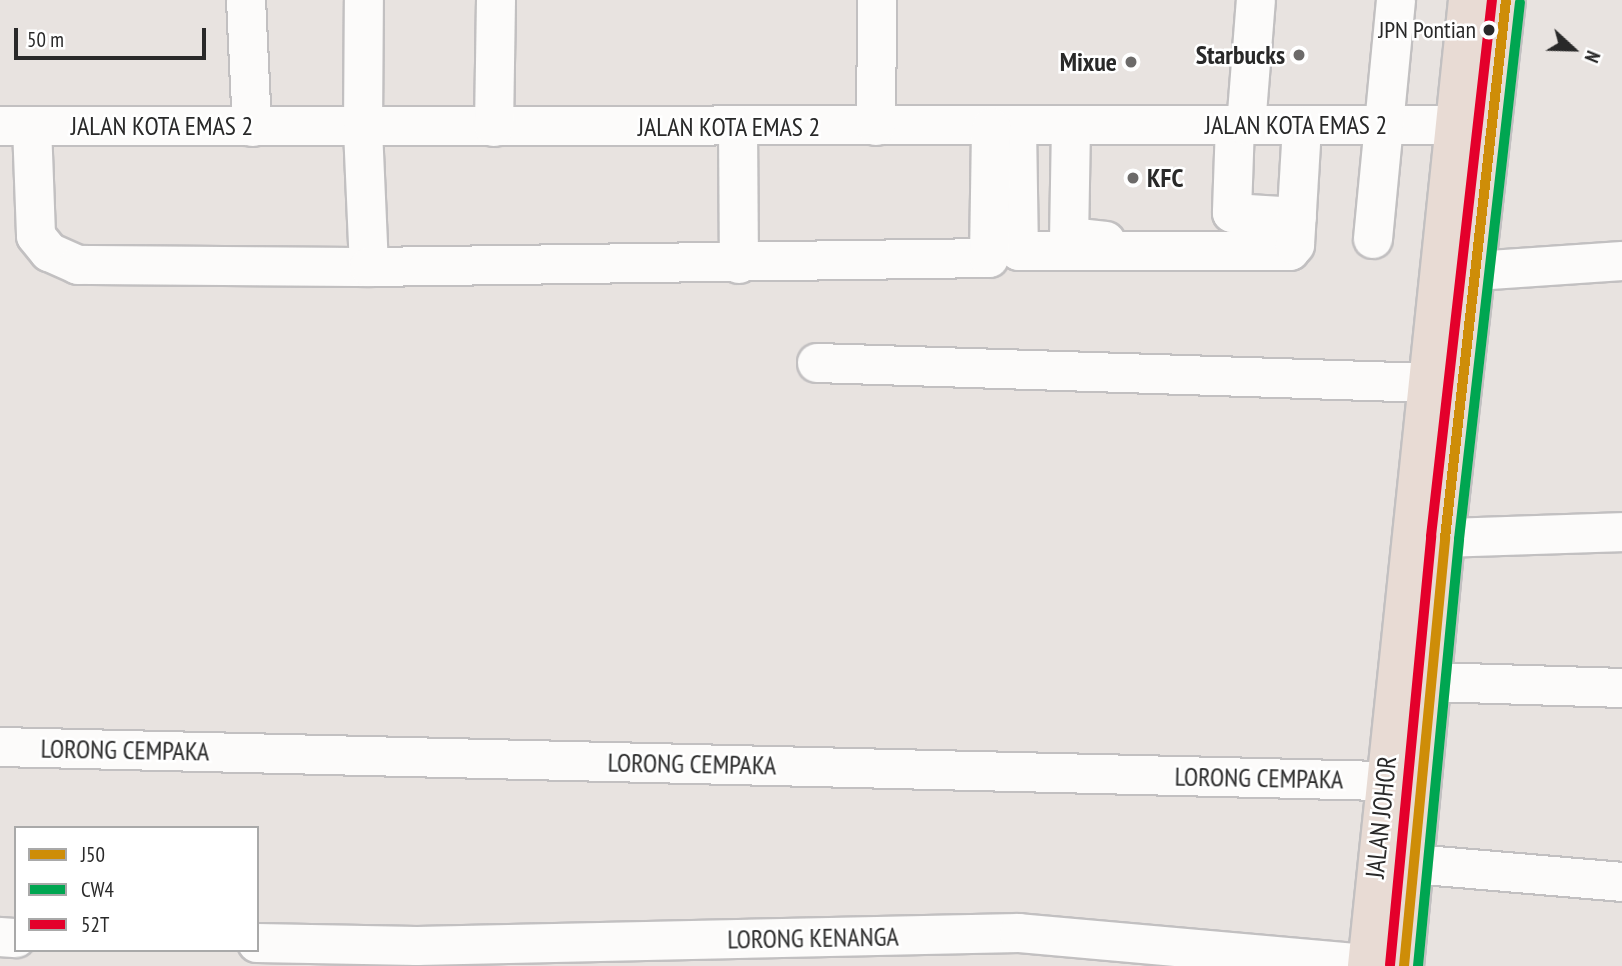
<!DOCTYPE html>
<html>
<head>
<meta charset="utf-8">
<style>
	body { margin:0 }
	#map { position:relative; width:1622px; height:966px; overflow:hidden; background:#e8e3e0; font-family:"PT Sans Narrow",sans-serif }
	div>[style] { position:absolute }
	.roads { filter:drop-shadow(2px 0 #c2c0c1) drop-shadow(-2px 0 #c2c0c1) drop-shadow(0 2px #c2c0c1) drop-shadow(0 -2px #c2c0c1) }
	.minor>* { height:38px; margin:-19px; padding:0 19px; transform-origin:19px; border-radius:19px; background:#fcfbfa }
	.highway>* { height:38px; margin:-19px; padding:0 19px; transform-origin:19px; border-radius:19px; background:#e8dbd4 }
	.bus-1>* { height:10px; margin:-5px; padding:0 5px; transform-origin:5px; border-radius:5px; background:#ce8d08 }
	.bus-2>* { height:10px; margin:-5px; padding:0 5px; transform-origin:5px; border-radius:5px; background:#00a651 }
	.bus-3>* { height:10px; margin:-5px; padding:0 5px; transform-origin:5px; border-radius:5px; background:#e4002b }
	.dots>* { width:19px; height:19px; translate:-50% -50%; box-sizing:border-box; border:4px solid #fff; border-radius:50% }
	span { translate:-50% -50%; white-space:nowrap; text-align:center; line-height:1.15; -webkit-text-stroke:5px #fff; paint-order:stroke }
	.bus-label { font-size:24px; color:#292929 }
	.right { translate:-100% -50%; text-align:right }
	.poi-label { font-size:26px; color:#292929; font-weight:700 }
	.left { translate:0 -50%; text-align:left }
	.street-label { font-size:26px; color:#292929 }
	.legend { position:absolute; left:14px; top:826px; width:245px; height:126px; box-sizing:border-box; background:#fff; border:2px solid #a9a9a9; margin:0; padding:9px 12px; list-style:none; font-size:21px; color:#292929 }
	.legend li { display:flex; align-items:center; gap:14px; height:35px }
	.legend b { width:35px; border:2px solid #a9a9a9 }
	.north { position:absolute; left:1538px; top:14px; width:70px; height:70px; -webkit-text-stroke:5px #fff; paint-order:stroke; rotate:112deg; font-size:19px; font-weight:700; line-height:28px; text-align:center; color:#292929 }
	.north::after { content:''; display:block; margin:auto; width:24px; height:32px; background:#292929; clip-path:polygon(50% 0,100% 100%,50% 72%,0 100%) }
	.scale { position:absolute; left:14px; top:28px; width:192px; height:32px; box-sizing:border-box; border:4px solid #292929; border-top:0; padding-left:9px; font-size:21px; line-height:24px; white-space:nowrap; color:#292929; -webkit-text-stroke:5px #fff; paint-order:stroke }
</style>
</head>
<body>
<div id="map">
	<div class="roads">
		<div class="minor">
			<div style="left:246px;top:0;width:127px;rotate:87.3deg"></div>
			<div style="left:1235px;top:125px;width:88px;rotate:92deg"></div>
			<div style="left:1232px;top:213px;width:65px;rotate:3.5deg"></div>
			<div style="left:0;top:126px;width:1458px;rotate:-0.04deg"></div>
			<div style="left:32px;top:126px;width:110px;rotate:87.9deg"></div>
			<div style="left:36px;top:236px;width:21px;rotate:51deg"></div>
			<div style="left:49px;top:252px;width:32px;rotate:24deg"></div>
			<div style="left:78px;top:265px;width:291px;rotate:0.4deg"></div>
			<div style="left:369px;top:267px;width:139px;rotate:-92.5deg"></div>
			<div style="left:363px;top:128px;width:128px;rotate:-89.6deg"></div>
			<div style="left:876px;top:126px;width:126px;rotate:-89.5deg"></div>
			<div style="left:1071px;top:126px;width:111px;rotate:91deg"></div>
			<div style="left:1069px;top:237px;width:37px;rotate:6deg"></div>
			<div style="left:1246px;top:126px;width:126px;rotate:-85.5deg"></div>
			<div style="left:494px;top:127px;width:127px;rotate:-89.1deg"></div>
			<div style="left:738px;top:127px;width:137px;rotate:89.6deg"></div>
			<div style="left:1017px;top:127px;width:124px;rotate:89.1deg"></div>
			<div style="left:1019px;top:251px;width:271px"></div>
			<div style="left:1290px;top:251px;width:8px;rotate:-50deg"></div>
			<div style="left:1295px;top:245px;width:119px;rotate:-86.6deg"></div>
			<div style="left:1373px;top:239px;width:240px;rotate:-84.5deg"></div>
			<div style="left:369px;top:267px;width:620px;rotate:-0.83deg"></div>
			<div style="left:989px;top:258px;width:131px;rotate:-89.1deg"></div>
			<div style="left:1476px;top:271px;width:146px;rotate:-3.9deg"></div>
			<div style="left:817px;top:363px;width:614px;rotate:1.87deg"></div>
			<div style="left:1445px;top:538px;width:177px;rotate:-1.9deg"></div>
			<div style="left:1432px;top:682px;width:190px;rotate:1.8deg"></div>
			<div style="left:0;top:747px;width:1384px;rotate:1.41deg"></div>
			<div style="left:1413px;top:864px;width:210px;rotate:4.9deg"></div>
			<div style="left:0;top:937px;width:16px;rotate:4deg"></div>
			<div style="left:257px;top:943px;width:160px;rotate:1.1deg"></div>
			<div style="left:417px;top:946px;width:602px;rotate:-1.24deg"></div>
			<div style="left:1019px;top:933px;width:349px;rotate:5.1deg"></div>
		</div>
		<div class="highway">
			<div style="left:1367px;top:966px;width:971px;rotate:-84.03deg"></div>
			<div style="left:1404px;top:966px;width:430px;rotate:-84.5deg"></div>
			<div style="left:1445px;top:538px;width:541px;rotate:-83.53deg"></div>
		</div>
	</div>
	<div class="bus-1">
		<div style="left:1404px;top:966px;width:430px;rotate:-84.5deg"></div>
		<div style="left:1445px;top:538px;width:541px;rotate:-83.53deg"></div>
	</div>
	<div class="bus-2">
		<div style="left:1418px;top:966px;width:429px;rotate:-84.5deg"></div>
		<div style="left:1459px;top:539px;width:540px;rotate:-83.52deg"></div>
	</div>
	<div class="bus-3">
		<div style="left:1390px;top:965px;width:431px;rotate:-84.5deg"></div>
		<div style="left:1431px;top:536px;width:539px;rotate:-83.51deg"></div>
	</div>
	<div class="dots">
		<div style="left:1489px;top:30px;background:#292929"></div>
		<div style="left:1299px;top:55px;background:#6c6a69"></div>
		<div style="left:1131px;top:62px;background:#6c6a69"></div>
		<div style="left:1133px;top:178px;background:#6c6a69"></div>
	</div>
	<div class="bus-label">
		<span class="right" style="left:1476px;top:30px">JPN Pontian</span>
	</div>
	<div class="poi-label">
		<span class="right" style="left:1285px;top:55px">Starbucks</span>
		<span class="right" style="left:1117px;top:62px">Mixue</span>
		<span class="left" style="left:1147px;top:178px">KFC</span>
	</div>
	<div class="street-label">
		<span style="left:1296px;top:125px">JALAN KOTA EMAS 2</span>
		<span style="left:162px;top:126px">JALAN KOTA EMAS 2</span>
		<span style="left:729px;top:127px">JALAN KOTA EMAS 2</span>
		<span style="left:125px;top:750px;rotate:1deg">LORONG CEMPAKA</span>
		<span style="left:692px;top:764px;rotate:1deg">LORONG CEMPAKA</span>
		<span style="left:1259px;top:778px;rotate:1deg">LORONG CEMPAKA</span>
		<span style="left:1381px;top:817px;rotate:-84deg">JALAN JOHOR</span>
		<span style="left:813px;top:938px;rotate:-1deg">LORONG KENANGA</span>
	</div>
	<ul class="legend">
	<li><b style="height:9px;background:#ce8d08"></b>J50</li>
	<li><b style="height:9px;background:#00a651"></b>CW4</li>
	<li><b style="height:9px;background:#e4002b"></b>52T</li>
	</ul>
	<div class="north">N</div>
	<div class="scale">50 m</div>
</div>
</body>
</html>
